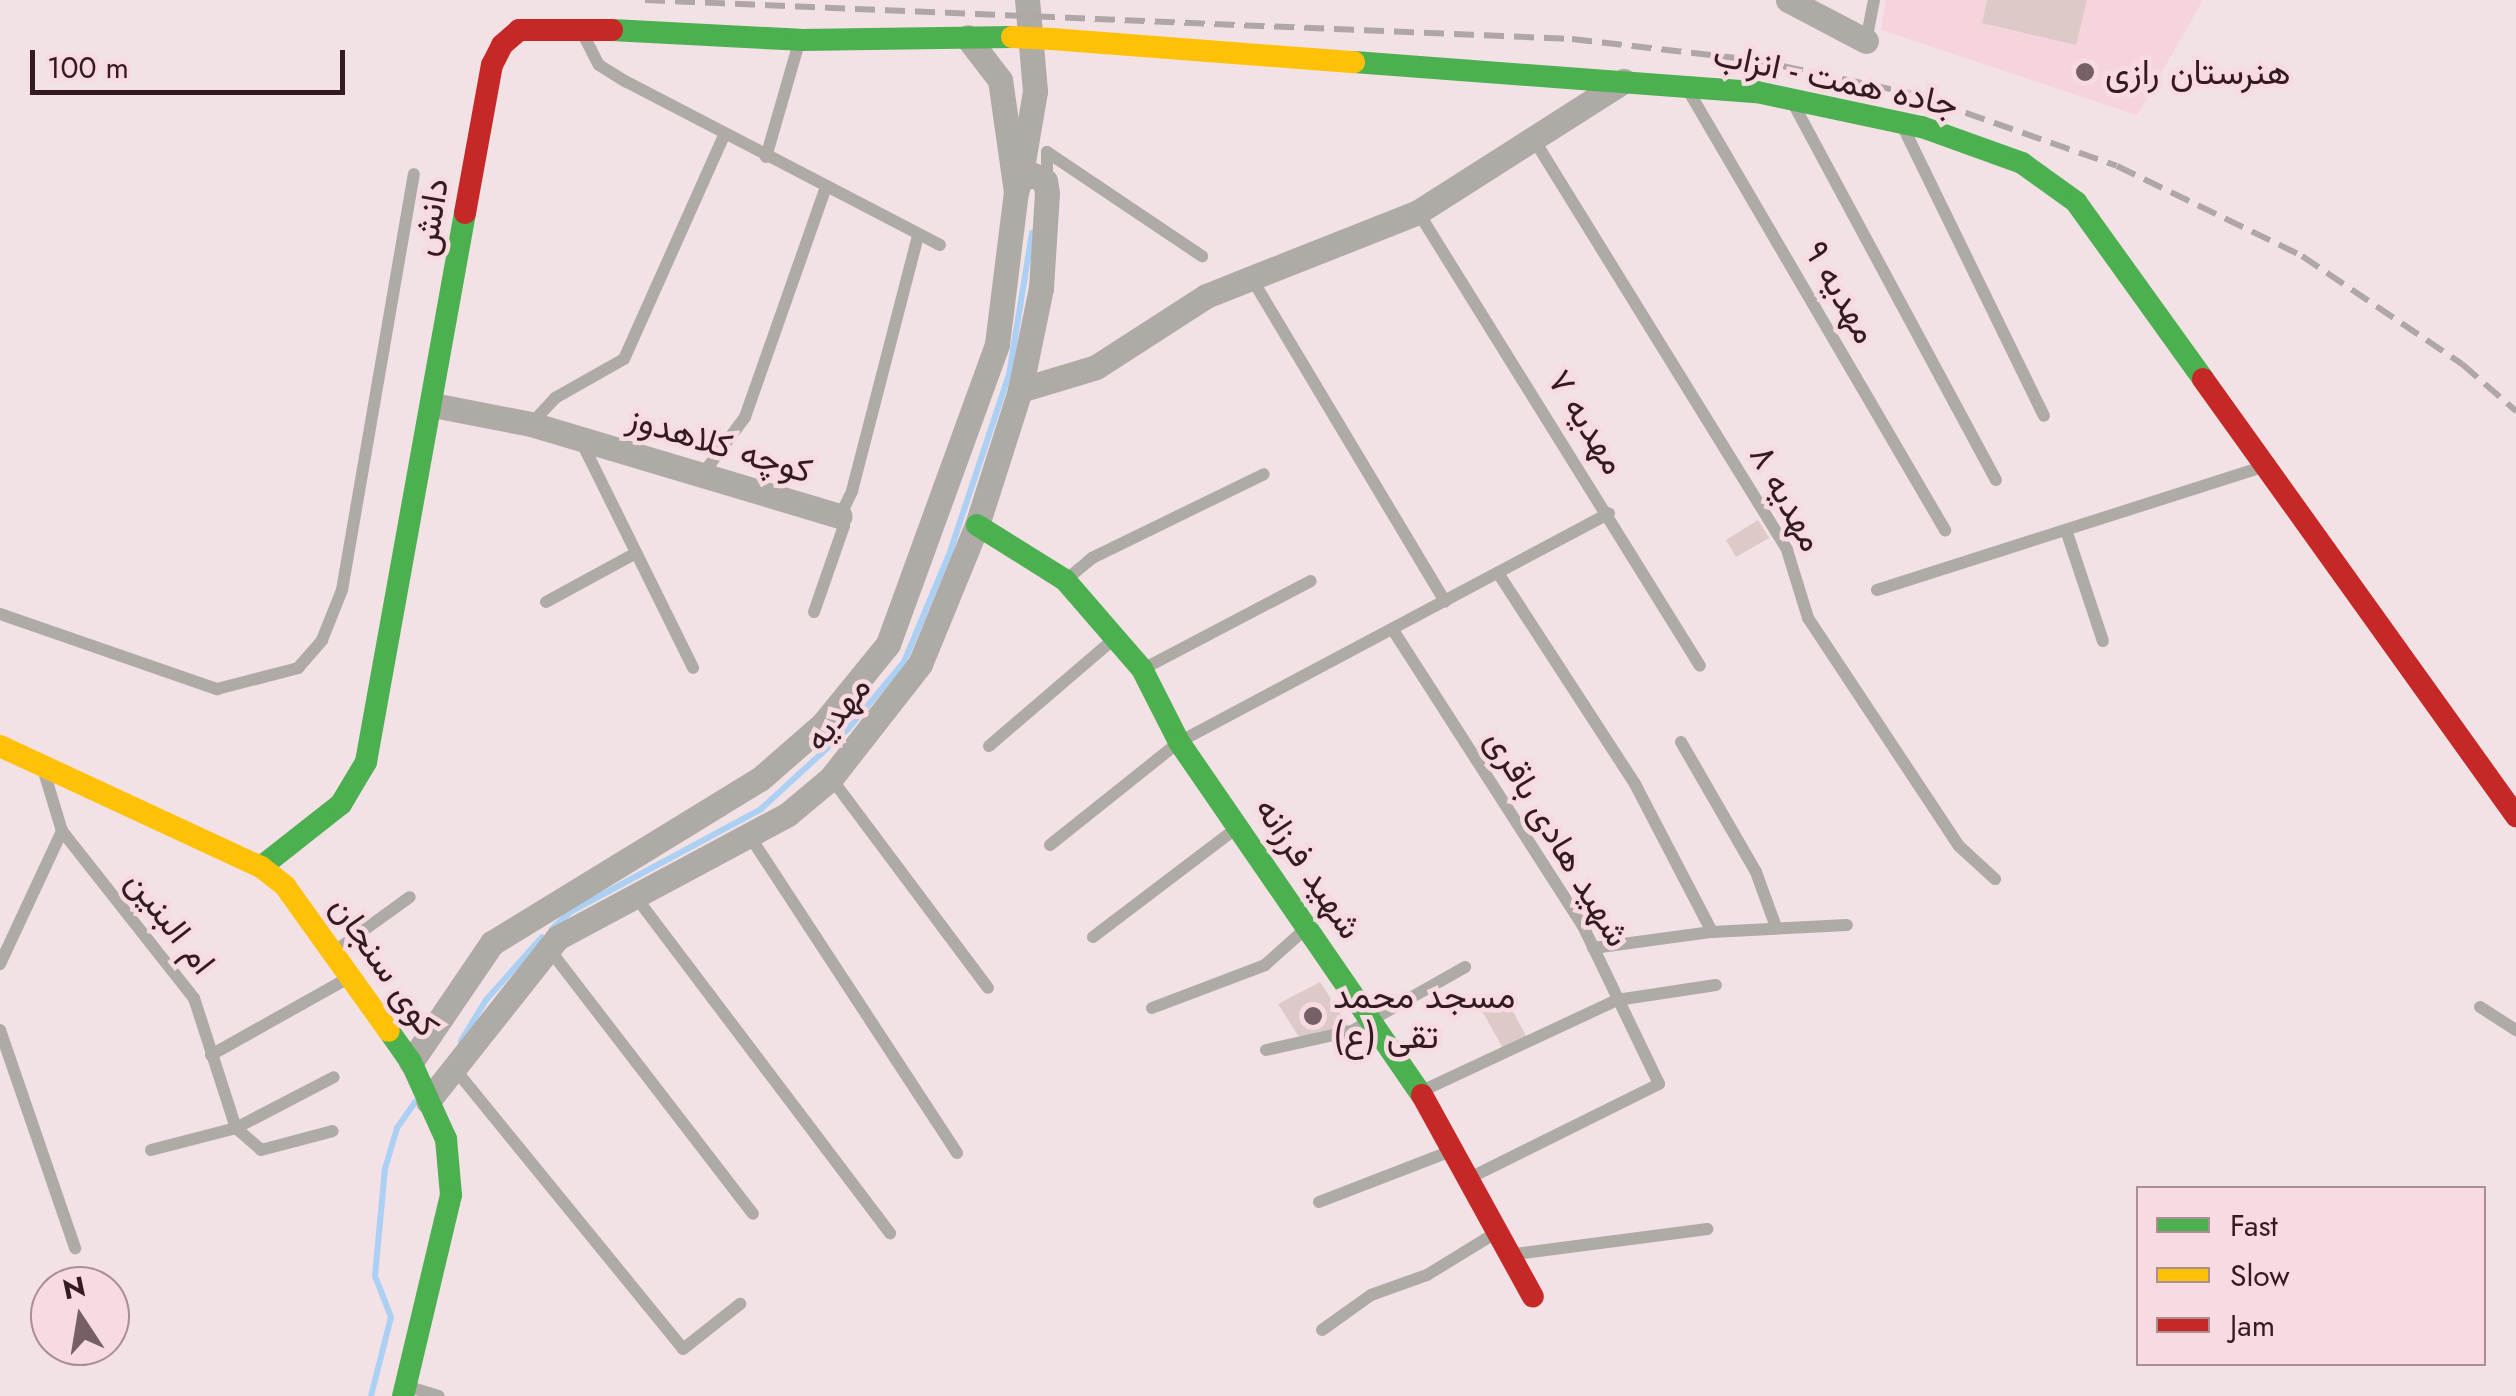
<!DOCTYPE html>
<html>
<head>
<meta charset="utf-8">
<style>
	body { margin:0 }
	#map { position:relative; width:2516px; height:1396px; overflow:hidden; background:#f2e1e5; font-family:Jost,Vazirmatn,sans-serif }
	div>[style] { position:absolute }
	.built>* { inset:0; background:#f6d4dc }
	.stream>* { height:6px; margin:-3px; padding:0 3px; transform-origin:3px; border-radius:3px; background:#abd0f4 }
	.building>* { inset:0; background:#dec9c9 }
	.lane>* { height:12px; margin:-6px; padding:0 6px; transform-origin:6px; border-radius:6px; background:#aeaaa6 }
	.street>* { height:25px; margin:-12.5px; padding:0 12.5px; transform-origin:12.5px; border-radius:12.5px; background:#aeaaa6 }
	.fast>* { height:22px; margin:-11px; padding:0 11px; transform-origin:11px; border-radius:11px; background:#4caf50 }
	.slow>* { height:22px; margin:-11px; padding:0 11px; transform-origin:11px; border-radius:11px; background:#ffc107 }
	.jam>* { height:22px; margin:-11px; padding:0 11px; transform-origin:11px; border-radius:11px; background:#c62828 }
	.rail>* { height:6px; margin-top:-3px; transform-origin:0; background:repeating-linear-gradient(90deg,#afa7a6 0 20px,transparent 0 30px) }
	.slow-bridge>* { height:22px; margin:-11px; padding:0 11px; transform-origin:11px; border-radius:11px; background:#ffc107 }
	.dots>* { width:28px; height:28px; translate:-50% -50%; box-sizing:border-box; border:5px solid #f8dbe1; border-radius:50% }
	span { translate:-50% -50%; white-space:nowrap; text-align:center; line-height:1.15; -webkit-text-stroke:9px #f8dbe1; paint-order:stroke }
	.poi-label { font-size:35px; color:#341b22 }
	.left { translate:0 -50%; text-align:left }
	.street-label { font-size:35px; color:#341b22 }
	.legend { position:absolute; left:2136px; top:1186px; width:350px; height:180px; box-sizing:border-box; background:#f8dbe1; border:2px solid #aa8e95; margin:0; padding:12px 18px; list-style:none; font-size:30px; color:#341b22 }
	.legend li { display:flex; align-items:center; gap:20px; height:50px }
	.legend b { width:50px; border:2px solid #aa8e95 }
	.north { position:absolute; left:30px; top:1266px; width:100px; height:100px; box-sizing:border-box; background:#f8dbe1; border:2px solid #aa8e95; border-radius:50%; rotate:348deg; font-size:28px; font-weight:700; line-height:40px; text-align:center; color:#341b22 }
	.north::after { content:''; display:block; margin:auto; width:35px; height:45px; background:#766066; clip-path:polygon(50% 0,100% 100%,50% 72%,0 100%) }
	.scale { position:absolute; left:30px; top:50px; width:315px; height:45px; box-sizing:border-box; border:5px solid #341b22; border-top:0; padding-left:12px; font-size:30px; line-height:35px; white-space:nowrap; color:#341b22; -webkit-text-stroke:8px #f8dbe1; paint-order:stroke }
</style>
</head>
<body>
<div id="map">
	<div class="built">
		<div style="clip-path:polygon(1886px 0,2203px 0,2137px 115px,1881px 30px)"></div>
	</div>
	<div class="stream">
		<div style="left:552px;top:929px;width:25px;rotate:-43deg"></div>
		<div style="left:570px;top:912px;width:217px;rotate:-28.3deg"></div>
		<div style="left:761px;top:809px;width:118px;rotate:-42.6deg"></div>
		<div style="left:848px;top:729px;width:87px;rotate:-50.1deg"></div>
		<div style="left:904px;top:662px;width:119px;rotate:-67.3deg"></div>
		<div style="left:950px;top:552px;width:187px;rotate:-71.6deg"></div>
		<div style="left:1009px;top:375px;width:144px;rotate:-80.8deg"></div>
		<div style="left:461px;top:1041px;width:48px;rotate:-58.6deg"></div>
		<div style="left:486px;top:1000px;width:84px;rotate:-48.4deg"></div>
		<div style="left:371px;top:1396px;width:81px;rotate:-75.8deg"></div>
		<div style="left:391px;top:1317px;width:44px;rotate:-111.3deg"></div>
		<div style="left:375px;top:1276px;width:107px;rotate:-84.7deg"></div>
		<div style="left:385px;top:1169px;width:43px;rotate:-73.7deg"></div>
		<div style="left:397px;top:1128px;width:32px;rotate:-55deg"></div>
	</div>
	<div class="building">
		<div style="clip-path:polygon(1987px 0,2087px 0,2076px 45px,1982px 23px)"></div>
		<div style="clip-path:polygon(1758px 520px,1769px 538px,1736px 557px,1726px 540px)"></div>
		<div style="clip-path:polygon(1320px 982px,1349px 1027px,1299px 1037px,1278px 1004px)"></div>
		<div style="clip-path:polygon(1504px 994px,1527px 1038px,1504px 1050px,1480px 1007px)"></div>
	</div>
	<div class="lane">
		<div style="left:582px;top:32px;width:37px;rotate:63deg"></div>
		<div style="left:599px;top:65px;width:31px;rotate:32deg"></div>
		<div style="left:625px;top:81px;width:355px;rotate:27.5deg"></div>
		<div style="left:1866px;top:41px;width:42px;rotate:-79deg"></div>
		<div style="left:1688px;top:90px;width:510px;rotate:59.71deg"></div>
		<div style="left:1794px;top:105px;width:426px;rotate:61.7deg"></div>
		<div style="left:1904px;top:129px;width:319px;rotate:64deg"></div>
		<div style="left:1533px;top:138px;width:484px;rotate:58.3deg"></div>
		<div style="left:1787px;top:550px;width:71px;rotate:72.8deg"></div>
		<div style="left:1808px;top:618px;width:273px;rotate:56.5deg"></div>
		<div style="left:1959px;top:846px;width:49px;rotate:42.5deg"></div>
		<div style="left:766px;top:157px;width:119px;rotate:-73.9deg"></div>
		<div style="left:1047px;top:183px;width:31px;rotate:-90deg"></div>
		<div style="left:1047px;top:152px;width:187px;rotate:33.9deg"></div>
		<div style="left:1418px;top:212px;width:534px;rotate:58.15deg"></div>
		<div style="left:1252px;top:279px;width:376px;rotate:59.1deg"></div>
		<div style="left:531px;top:424px;width:35px;rotate:-47deg"></div>
		<div style="left:555px;top:398px;width:79px;rotate:-29.5deg"></div>
		<div style="left:624px;top:359px;width:245px;rotate:-65.9deg"></div>
		<div style="left:581px;top:441px;width:253px;rotate:63.7deg"></div>
		<div style="left:702px;top:475px;width:72px;rotate:-53.4deg"></div>
		<div style="left:745px;top:417px;width:244px;rotate:-70.6deg"></div>
		<div style="left:2066px;top:530px;width:117px;rotate:71.6deg"></div>
		<div style="left:1498px;top:573px;width:252px;rotate:57deg"></div>
		<div style="left:1635px;top:784px;width:167px;rotate:62.5deg"></div>
		<div style="left:1067px;top:579px;width:33px;rotate:-40deg"></div>
		<div style="left:1092px;top:558px;width:191px;rotate:-26deg"></div>
		<div style="left:1877px;top:590px;width:402px;rotate:-17.7deg"></div>
		<div style="left:546px;top:602px;width:102px;rotate:-28.6deg"></div>
		<div style="left:814px;top:612px;width:91px;rotate:-70.8deg"></div>
		<div style="left:844px;top:526px;width:11px;rotate:-112deg"></div>
		<div style="left:840px;top:516px;width:28px;rotate:-64deg"></div>
		<div style="left:852px;top:491px;width:264px;rotate:-75.5deg"></div>
		<div style="left:0;top:614px;width:230px;rotate:19.1deg"></div>
		<div style="left:217px;top:689px;width:84px;rotate:-14.5deg"></div>
		<div style="left:298px;top:668px;width:37px;rotate:-49deg"></div>
		<div style="left:322px;top:640px;width:54px;rotate:-68.2deg"></div>
		<div style="left:342px;top:590px;width:422px;rotate:-80.2deg"></div>
		<div style="left:1393px;top:630px;width:352px;rotate:57.3deg"></div>
		<div style="left:1583px;top:926px;width:175px;rotate:64.3deg"></div>
		<div style="left:1659px;top:1084px;width:209px;rotate:153.6deg"></div>
		<div style="left:1145px;top:668px;width:187px;rotate:-27.7deg"></div>
		<div style="left:1681px;top:742px;width:150px;rotate:60deg"></div>
		<div style="left:1756px;top:872px;width:59px;rotate:70deg"></div>
		<div style="left:989px;top:746px;width:166px;rotate:-40.6deg"></div>
		<div style="left:831px;top:778px;width:262px;rotate:53.2deg"></div>
		<div style="left:62px;top:831px;width:213px;rotate:51.7deg"></div>
		<div style="left:194px;top:998px;width:137px;rotate:72.1deg"></div>
		<div style="left:236px;top:1128px;width:33px;rotate:41deg"></div>
		<div style="left:261px;top:1150px;width:74px;rotate:-14.8deg"></div>
		<div style="left:749px;top:835px;width:380px;rotate:56.8deg"></div>
		<div style="left:1050px;top:845px;width:165px;rotate:-38.6deg"></div>
		<div style="left:1179px;top:742px;width:487px;rotate:-28deg"></div>
		<div style="left:635px;top:896px;width:423px;rotate:52.9deg"></div>
		<div style="left:1093px;top:937px;width:177px;rotate:-37.2deg"></div>
		<div style="left:1593px;top:948px;width:120px;rotate:-7.7deg"></div>
		<div style="left:1712px;top:932px;width:135px;rotate:-3deg"></div>
		<div style="left:549px;top:949px;width:334px;rotate:52.4deg"></div>
		<div style="left:335px;top:951px;width:92px;rotate:-35.8deg"></div>
		<div style="left:0;top:964px;width:147px;rotate:-65deg"></div>
		<div style="left:62px;top:831px;width:59px;rotate:-106.9deg"></div>
		<div style="left:2480px;top:1007px;width:43px;rotate:32.6deg"></div>
		<div style="left:1152px;top:1008px;width:121px;rotate:-20.8deg"></div>
		<div style="left:1265px;top:965px;width:51px;rotate:-41.8deg"></div>
		<div style="left:0;top:1030px;width:231px;rotate:71deg"></div>
		<div style="left:1266px;top:1050px;width:88px;rotate:-12.5deg"></div>
		<div style="left:1352px;top:1031px;width:130px;rotate:-29.5deg"></div>
		<div style="left:211px;top:1055px;width:157px;rotate:-29.3deg"></div>
		<div style="left:454px;top:1068px;width:362px;rotate:50.8deg"></div>
		<div style="left:683px;top:1349px;width:73px;rotate:-38.3deg"></div>
		<div style="left:1424px;top:1090px;width:213px;rotate:-25deg"></div>
		<div style="left:1617px;top:1000px;width:100px;rotate:-8.6deg"></div>
		<div style="left:151px;top:1150px;width:88px;rotate:-14.5deg"></div>
		<div style="left:236px;top:1128px;width:110px;rotate:-27.5deg"></div>
		<div style="left:1319px;top:1202px;width:142px;rotate:-21.1deg"></div>
		<div style="left:1515px;top:1254px;width:194px;rotate:-7.4deg"></div>
		<div style="left:1322px;top:1330px;width:60px;rotate:-35.5deg"></div>
		<div style="left:1371px;top:1295px;width:59px;rotate:-19.7deg"></div>
		<div style="left:1427px;top:1275px;width:82px;rotate:-31.6deg"></div>
		<div style="left:406px;top:1386px;width:34px;rotate:17deg"></div>
	</div>
	<div class="street">
		<div style="left:1788px;top:0;width:88px;rotate:27.7deg"></div>
		<div style="left:1020px;top:179px;width:89px;rotate:-80.3deg"></div>
		<div style="left:1035px;top:91px;width:91px;rotate:-95deg"></div>
		<div style="left:1020px;top:390px;width:79px;rotate:-16.8deg"></div>
		<div style="left:1096px;top:367px;width:131px;rotate:-32.8deg"></div>
		<div style="left:1206px;top:296px;width:228px;rotate:-21.6deg"></div>
		<div style="left:1418px;top:212px;width:244px;rotate:-32.5deg"></div>
		<div style="left:433px;top:405px;width:100px;rotate:11deg"></div>
		<div style="left:531px;top:424px;width:322px;rotate:16.6deg"></div>
		<div style="left:411px;top:1062px;width:144px;rotate:-55.8deg"></div>
		<div style="left:492px;top:943px;width:314px;rotate:-31.5deg"></div>
		<div style="left:760px;top:779px;width:84px;rotate:-41.1deg"></div>
		<div style="left:823px;top:724px;width:103px;rotate:-50.9deg"></div>
		<div style="left:888px;top:644px;width:319px;rotate:-70deg"></div>
		<div style="left:997px;top:344px;width:153px;rotate:-82.9deg"></div>
		<div style="left:1016px;top:192px;width:113px;rotate:-98.1deg"></div>
		<div style="left:1000px;top:80px;width:54px;rotate:-127.5deg"></div>
		<div style="left:428px;top:1101px;width:208px;rotate:-51.6deg"></div>
		<div style="left:557px;top:938px;width:262px;rotate:-28.2deg"></div>
		<div style="left:788px;top:814px;width:56px;rotate:-39.9deg"></div>
		<div style="left:831px;top:778px;width:145px;rotate:-52deg"></div>
		<div style="left:920px;top:664px;width:150px;rotate:-67.7deg"></div>
		<div style="left:977px;top:525px;width:142px;rotate:-72.3deg"></div>
		<div style="left:1020px;top:390px;width:104px;rotate:-78.4deg"></div>
		<div style="left:1041px;top:288px;width:95px;rotate:-86.4deg"></div>
		<div style="left:1047px;top:193px;width:12px;rotate:-99deg"></div>
		<div style="left:1045px;top:181px;width:13px;rotate:-153deg"></div>
		<div style="left:1033px;top:175px;width:14px;rotate:163deg"></div>
		<div style="left:1020px;top:179px;width:14px;rotate:107deg"></div>
	</div>
	<div class="fast">
		<div style="left:612px;top:30px;width:188px;rotate:3deg"></div>
		<div style="left:800px;top:40px;width:212px;rotate:-0.8deg"></div>
		<div style="left:1354px;top:62px;width:404px;rotate:4.3deg"></div>
		<div style="left:1757px;top:92px;width:169px;rotate:12deg"></div>
		<div style="left:1922px;top:127px;width:106px;rotate:19.8deg"></div>
		<div style="left:2022px;top:163px;width:67px;rotate:35.8deg"></div>
		<div style="left:2076px;top:202px;width:218px;rotate:54.3deg"></div>
		<div style="left:977px;top:525px;width:104px;rotate:32deg"></div>
		<div style="left:1065px;top:580px;width:118px;rotate:49.1deg"></div>
		<div style="left:1142px;top:669px;width:82px;rotate:63.1deg"></div>
		<div style="left:1179px;top:742px;width:429px;rotate:55.5deg"></div>
		<div style="left:261px;top:867px;width:102px;rotate:-38.2deg"></div>
		<div style="left:341px;top:804px;width:49px;rotate:-59.2deg"></div>
		<div style="left:366px;top:762px;width:558px;rotate:-79.78deg"></div>
		<div style="left:389px;top:1031px;width:38px;rotate:55deg"></div>
		<div style="left:411px;top:1062px;width:85px;rotate:65.6deg"></div>
		<div style="left:446px;top:1139px;width:56px;rotate:84.9deg"></div>
		<div style="left:451px;top:1195px;width:207px;rotate:103.4deg"></div>
	</div>
	<div class="slow">
		<div style="left:1052px;top:39px;width:303px;rotate:4.4deg"></div>
		<div style="left:0;top:746px;width:288px;rotate:24.9deg"></div>
		<div style="left:261px;top:867px;width:31px;rotate:38deg"></div>
		<div style="left:285px;top:886px;width:178px;rotate:54.4deg"></div>
	</div>
	<div class="jam">
		<div style="left:465px;top:213px;width:150px;rotate:-79.7deg"></div>
		<div style="left:492px;top:65px;width:22px;rotate:-63deg"></div>
		<div style="left:502px;top:45px;width:23px;rotate:-41deg"></div>
		<div style="left:519px;top:30px;width:93px"></div>
		<div style="left:2203px;top:379px;width:538px;rotate:54.39deg"></div>
		<div style="left:1422px;top:1095px;width:230px;rotate:61.2deg"></div>
	</div>
	<div class="rail">
		<div style="left:645px;top:0;width:928px;rotate:2.41deg"></div>
		<div style="left:1572px;top:39px;width:183px;rotate:6.6deg"></div>
		<div style="left:1754px;top:60px;width:158px;rotate:12deg"></div>
		<div style="left:1909px;top:93px;width:220px;rotate:19.3deg"></div>
		<div style="left:2117px;top:166px;width:206px;rotate:25.9deg"></div>
		<div style="left:2302px;top:256px;width:193px;rotate:34deg"></div>
		<div style="left:2462px;top:364px;width:72px;rotate:41deg"></div>
	</div>
	<div class="slow-bridge">
		<div style="left:1012px;top:37px;width:40px;rotate:2.9deg"></div>
	</div>
	<div class="dots">
		<div style="left:2085px;top:72px;background:#766066"></div>
		<div style="left:1313px;top:1016px;background:#766066"></div>
	</div>
	<div class="poi-label">
		<span class="left" style="left:2105px;top:72px">هنرستان رازی</span>
		<span class="left" style="left:1333px;top:1016px">مسجد محمد<br>تقی (ع)</span>
	</div>
	<div class="street-label">
		<span style="left:1836px;top:79px;rotate:12deg">جاده همت - انزاب</span>
		<span style="left:430px;top:217px;rotate:-80deg">دانش</span>
		<span style="left:1841px;top:292px;rotate:60deg">مهدیه ۹</span>
		<span style="left:1587px;top:422px;rotate:58deg">مهدیه ۷</span>
		<span style="left:720px;top:444px;rotate:17deg">کوچه کلاهدوز</span>
		<span style="left:1787px;top:498px;rotate:61deg">مهدیه ۸</span>
		<span style="left:837px;top:713px;rotate:-52deg">مهدیه</span>
		<span style="left:1558px;top:838px;rotate:59deg">شهید هادی باقری</span>
		<span style="left:1309px;top:868px;rotate:56deg">شهید فرزانه</span>
		<span style="left:171px;top:922px;rotate:52deg">ام البنین</span>
		<span style="left:385px;top:966px;rotate:55deg">کوی سنجان</span>
	</div>
	<ul class="legend">
	<li><b style="height:12px;background:#4caf50"></b>Fast</li>
	<li><b style="height:12px;background:#ffc107"></b>Slow</li>
	<li><b style="height:12px;background:#c62828"></b>Jam</li>
	</ul>
	<div class="north">N</div>
	<div class="scale">100 m</div>
</div>
</body>
</html>
